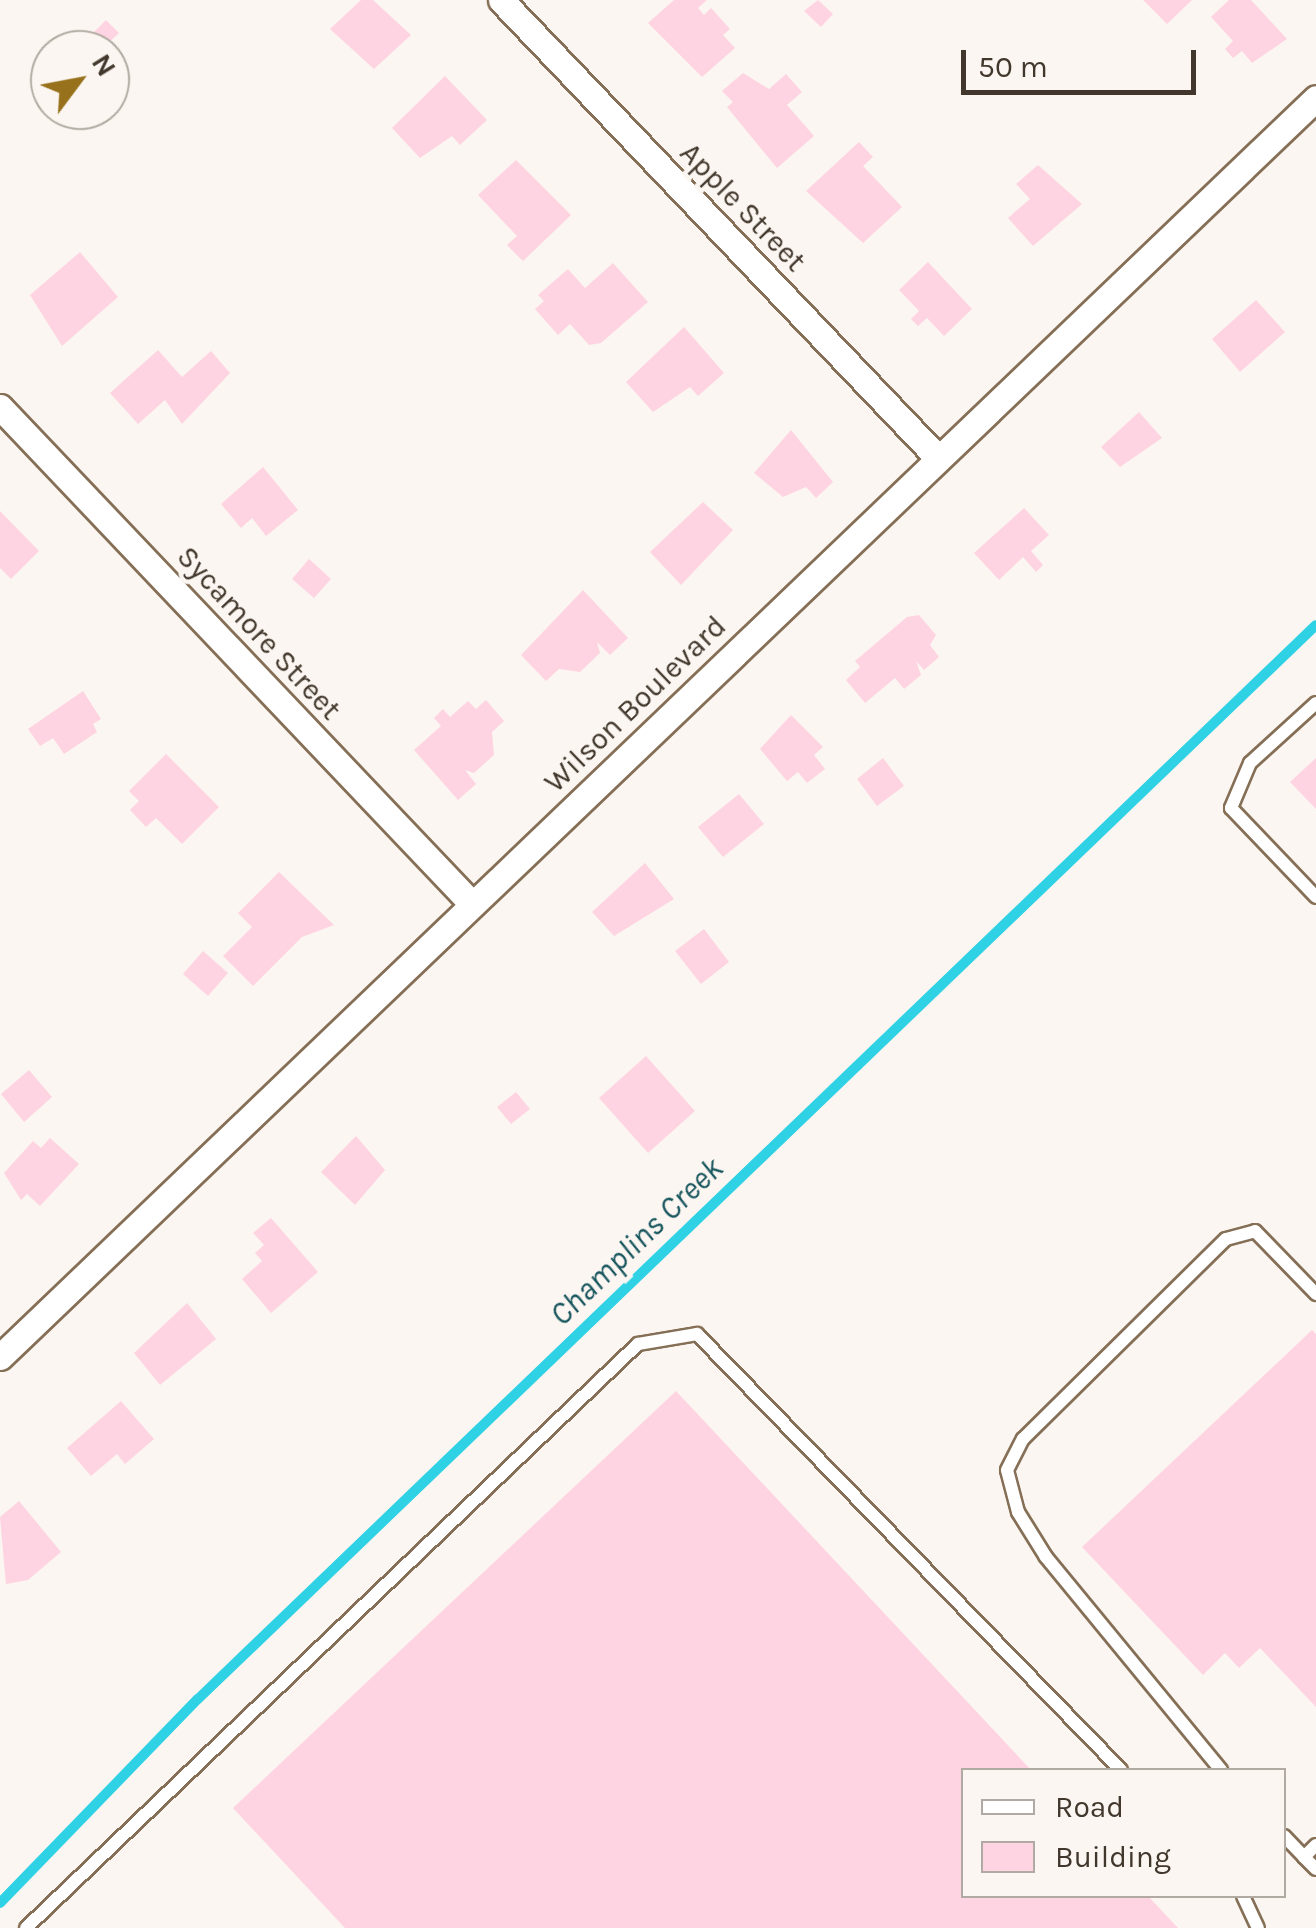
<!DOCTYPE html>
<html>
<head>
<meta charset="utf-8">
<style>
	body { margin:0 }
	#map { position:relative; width:1316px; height:1928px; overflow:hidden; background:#fbf6f1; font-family:Karla,sans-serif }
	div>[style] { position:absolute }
	.stream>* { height:10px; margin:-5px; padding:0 5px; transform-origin:5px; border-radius:5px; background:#2fd1e4 }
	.building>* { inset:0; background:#ffd4e2 }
	.roads { filter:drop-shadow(2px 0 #856f56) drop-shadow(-2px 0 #856f56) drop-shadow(0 2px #856f56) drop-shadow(0 -2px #856f56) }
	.service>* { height:12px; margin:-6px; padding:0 6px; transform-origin:6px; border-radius:6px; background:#fff }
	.minor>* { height:25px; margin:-12.5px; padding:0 12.5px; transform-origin:12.5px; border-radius:12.5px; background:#fff }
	span { translate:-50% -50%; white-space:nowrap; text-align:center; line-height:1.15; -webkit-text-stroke:9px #fbf6f1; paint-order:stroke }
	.street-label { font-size:30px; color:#41372c }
	.water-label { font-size:32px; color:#16555d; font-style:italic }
	.legend { position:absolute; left:961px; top:1768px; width:325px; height:130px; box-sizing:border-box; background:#fbf6f1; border:2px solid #b1aaa2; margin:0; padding:12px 18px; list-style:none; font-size:30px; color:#41372c }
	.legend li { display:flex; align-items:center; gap:20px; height:50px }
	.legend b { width:50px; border:2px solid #b1aaa2 }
	.north { position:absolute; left:30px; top:30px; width:100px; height:100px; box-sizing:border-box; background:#fbf6f1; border:2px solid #b1aaa2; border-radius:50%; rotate:58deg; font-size:28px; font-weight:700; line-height:40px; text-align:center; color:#41372c }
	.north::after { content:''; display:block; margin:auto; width:35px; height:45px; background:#97711b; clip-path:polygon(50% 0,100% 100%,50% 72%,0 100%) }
	.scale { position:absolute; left:961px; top:50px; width:235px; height:45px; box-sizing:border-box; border:5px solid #41372c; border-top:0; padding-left:12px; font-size:30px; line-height:35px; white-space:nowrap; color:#41372c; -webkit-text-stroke:8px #fbf6f1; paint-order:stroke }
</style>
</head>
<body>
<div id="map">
	<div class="stream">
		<div style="left:0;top:1903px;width:284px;rotate:-45.9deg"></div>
		<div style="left:198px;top:1699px;width:1550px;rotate:-43.85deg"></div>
	</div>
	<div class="building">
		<div style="clip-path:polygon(361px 0,373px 0,411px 35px,374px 69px,330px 29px)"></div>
		<div style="clip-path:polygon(674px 0,707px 0,698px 8px,704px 15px,711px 8px,730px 29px,723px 35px,735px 48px,702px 77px,648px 23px)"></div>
		<div style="clip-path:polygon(818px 0,833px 14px,821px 27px,804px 11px)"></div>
		<div style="clip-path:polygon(1143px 0,1192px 0,1167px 24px)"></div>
		<div style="clip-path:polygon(1229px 0,1251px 0,1287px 39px,1252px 63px,1242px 51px,1233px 58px,1225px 49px,1233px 41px,1211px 17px)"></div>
		<div style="clip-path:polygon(106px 20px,119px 33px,104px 47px,92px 34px)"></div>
		<div style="clip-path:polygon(743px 73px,769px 89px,786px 74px,802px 92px,787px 105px,814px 136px,777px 168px,727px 107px,733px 102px,722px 91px)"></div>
		<div style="clip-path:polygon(445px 76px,487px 120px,460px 145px,452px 136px,420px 158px,392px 128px)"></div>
		<div style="clip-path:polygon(859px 142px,873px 157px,863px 166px,902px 207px,863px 243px,806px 191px)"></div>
		<div style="clip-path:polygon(516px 160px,571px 215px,523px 261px,507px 245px,517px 236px,478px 195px)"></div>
		<div style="clip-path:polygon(1038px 165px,1082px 204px,1033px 246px,1008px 218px,1030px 199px,1016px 184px)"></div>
		<div style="clip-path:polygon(80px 252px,118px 297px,62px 346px,30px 295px)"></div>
		<div style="clip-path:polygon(928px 262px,972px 309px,944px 336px,927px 318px,918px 326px,911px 319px,919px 311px,899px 290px)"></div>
		<div style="clip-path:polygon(613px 263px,648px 302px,601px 343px,589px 345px,570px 324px,558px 335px,535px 309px,544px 301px,538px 295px,568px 269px,585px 288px)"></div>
		<div style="clip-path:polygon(1256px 300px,1285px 332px,1240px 372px,1212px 339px)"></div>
		<div style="clip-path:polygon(684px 327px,724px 373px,698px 396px,690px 387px,653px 412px,626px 382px)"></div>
		<div style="clip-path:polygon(158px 350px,182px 377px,211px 351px,230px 373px,182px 424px,165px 400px,138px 424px,110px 393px)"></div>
		<div style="clip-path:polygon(1139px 412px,1162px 438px,1120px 467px,1101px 447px)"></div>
		<div style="clip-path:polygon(791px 430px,833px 482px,816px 498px,806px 487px,783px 497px,754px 473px)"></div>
		<div style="clip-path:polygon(263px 467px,298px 510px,266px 536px,252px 518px,241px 528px,221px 504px)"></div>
		<div style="clip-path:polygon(703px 502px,733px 530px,681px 585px,650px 552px)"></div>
		<div style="clip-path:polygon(1024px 508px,1049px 535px,1031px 551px,1043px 565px,1036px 572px,1023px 557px,999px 580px,974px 553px)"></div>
		<div style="clip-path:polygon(0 511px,39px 551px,11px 579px,0 568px)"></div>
		<div style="clip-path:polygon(309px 559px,331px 579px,314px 598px,292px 579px)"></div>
		<div style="clip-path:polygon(583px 590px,628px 638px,610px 655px,597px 642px,600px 653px,580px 672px,559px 669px,546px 681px,521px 655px)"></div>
		<div style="clip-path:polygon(919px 615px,936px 635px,930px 645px,939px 657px,924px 670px,916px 661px,921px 675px,904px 689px,895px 678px,865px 703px,846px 680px,860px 667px,855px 661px,907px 617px)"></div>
		<div style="clip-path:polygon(83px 691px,101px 719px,93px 724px,97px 732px,64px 754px,53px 738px,40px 746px,28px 729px)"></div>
		<div style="clip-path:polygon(486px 700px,504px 721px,492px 732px,494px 755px,474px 773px,465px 770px,476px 784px,458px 800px,414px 750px,441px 726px,434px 718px,443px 709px,450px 717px,468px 701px,476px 709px)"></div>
		<div style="clip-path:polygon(791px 715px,823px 747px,814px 755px,825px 769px,807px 783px,798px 772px,787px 781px,760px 749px)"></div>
		<div style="clip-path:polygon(166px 754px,219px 807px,182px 844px,156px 818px,146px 827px,130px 810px,139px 801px,129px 791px)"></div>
		<div style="clip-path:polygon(883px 758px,904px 786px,877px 806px,857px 779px)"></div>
		<div style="clip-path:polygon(1316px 758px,1316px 809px,1290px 782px)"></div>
		<div style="clip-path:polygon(739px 794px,764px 824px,723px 857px,698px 827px)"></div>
		<div style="clip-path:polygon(645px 863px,674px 899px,614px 936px,592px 912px)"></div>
		<div style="clip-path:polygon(279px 872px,334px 925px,302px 937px,253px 986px,223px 956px,252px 927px,238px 913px)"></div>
		<div style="clip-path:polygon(704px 929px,729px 962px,701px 984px,675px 951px)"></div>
		<div style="clip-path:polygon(203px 951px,228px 973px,208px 996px,183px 974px)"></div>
		<div style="clip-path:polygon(646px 1056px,695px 1111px,648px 1153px,599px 1098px)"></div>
		<div style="clip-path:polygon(29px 1070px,52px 1097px,24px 1122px,1px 1094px)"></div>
		<div style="clip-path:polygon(516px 1092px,530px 1109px,511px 1124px,497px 1107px)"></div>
		<div style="clip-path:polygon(356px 1136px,385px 1170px,355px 1205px,321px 1172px)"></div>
		<div style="clip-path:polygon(50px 1138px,79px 1164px,40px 1206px,27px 1194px,21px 1200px,4px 1173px,33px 1141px,41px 1148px)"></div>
		<div style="clip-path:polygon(271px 1218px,318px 1272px,271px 1313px,242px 1279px,262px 1261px,255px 1253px,264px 1245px,253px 1233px)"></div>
		<div style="clip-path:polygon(187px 1303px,216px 1339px,160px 1385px,134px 1353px)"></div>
		<div style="clip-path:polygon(1312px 1330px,1316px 1334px,1316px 1707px,1260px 1648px,1239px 1668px,1225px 1653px,1203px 1675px,1082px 1547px)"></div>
		<div style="clip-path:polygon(676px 1391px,1031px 1770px,964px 1770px,964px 1896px,1148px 1896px,1178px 1928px,345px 1928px,233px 1808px)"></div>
		<div style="clip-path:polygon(121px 1401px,154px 1439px,125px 1464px,117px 1454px,91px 1476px,67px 1448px)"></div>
		<div style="clip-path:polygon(19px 1501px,61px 1552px,28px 1580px,6px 1584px,0 1517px)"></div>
	</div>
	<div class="roads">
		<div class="service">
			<div style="left:1316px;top:703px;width:89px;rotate:137.7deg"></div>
			<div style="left:1250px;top:763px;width:49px;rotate:112.9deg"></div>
			<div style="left:1231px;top:808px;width:123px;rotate:46.3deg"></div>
			<div style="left:1221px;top:1770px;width:276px;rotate:-129.4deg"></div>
			<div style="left:1046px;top:1557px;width:53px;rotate:-121.9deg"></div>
			<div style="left:1018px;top:1512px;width:43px;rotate:-104.7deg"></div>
			<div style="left:1007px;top:1470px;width:35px;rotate:-63deg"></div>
			<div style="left:1023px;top:1439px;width:285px;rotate:-44.6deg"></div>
			<div style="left:1226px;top:1239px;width:30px;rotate:-15deg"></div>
			<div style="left:1255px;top:1231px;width:88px;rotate:45.9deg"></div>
			<div style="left:1284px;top:1836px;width:29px;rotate:46deg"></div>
			<div style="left:1316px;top:1845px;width:17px;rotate:135deg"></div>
			<div style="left:1304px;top:1857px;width:17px;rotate:45deg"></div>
			<div style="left:1243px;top:1896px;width:35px;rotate:65deg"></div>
			<div style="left:26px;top:1928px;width:846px;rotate:-43.66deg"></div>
			<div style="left:638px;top:1344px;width:60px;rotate:-9.6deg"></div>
			<div style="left:697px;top:1334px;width:608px;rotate:45.8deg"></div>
		</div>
		<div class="minor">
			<div style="left:501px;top:0;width:633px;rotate:46.34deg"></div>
			<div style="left:0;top:407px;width:685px;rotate:46.48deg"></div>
			<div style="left:0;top:1357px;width:1821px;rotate:-43.73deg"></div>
		</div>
	</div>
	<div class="street-label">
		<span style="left:743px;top:207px;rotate:46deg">Apple Street</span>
		<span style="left:259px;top:633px;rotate:47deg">Sycamore Street</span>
		<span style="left:635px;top:704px;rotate:-44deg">Wilson Boulevard</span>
	</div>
	<div class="water-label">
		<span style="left:637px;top:1242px;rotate:-44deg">Champlins Creek</span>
	</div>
	<ul class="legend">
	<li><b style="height:12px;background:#fff"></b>Road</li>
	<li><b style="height:28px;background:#ffd4e2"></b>Building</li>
	</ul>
	<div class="north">N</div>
	<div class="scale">50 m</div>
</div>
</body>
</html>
